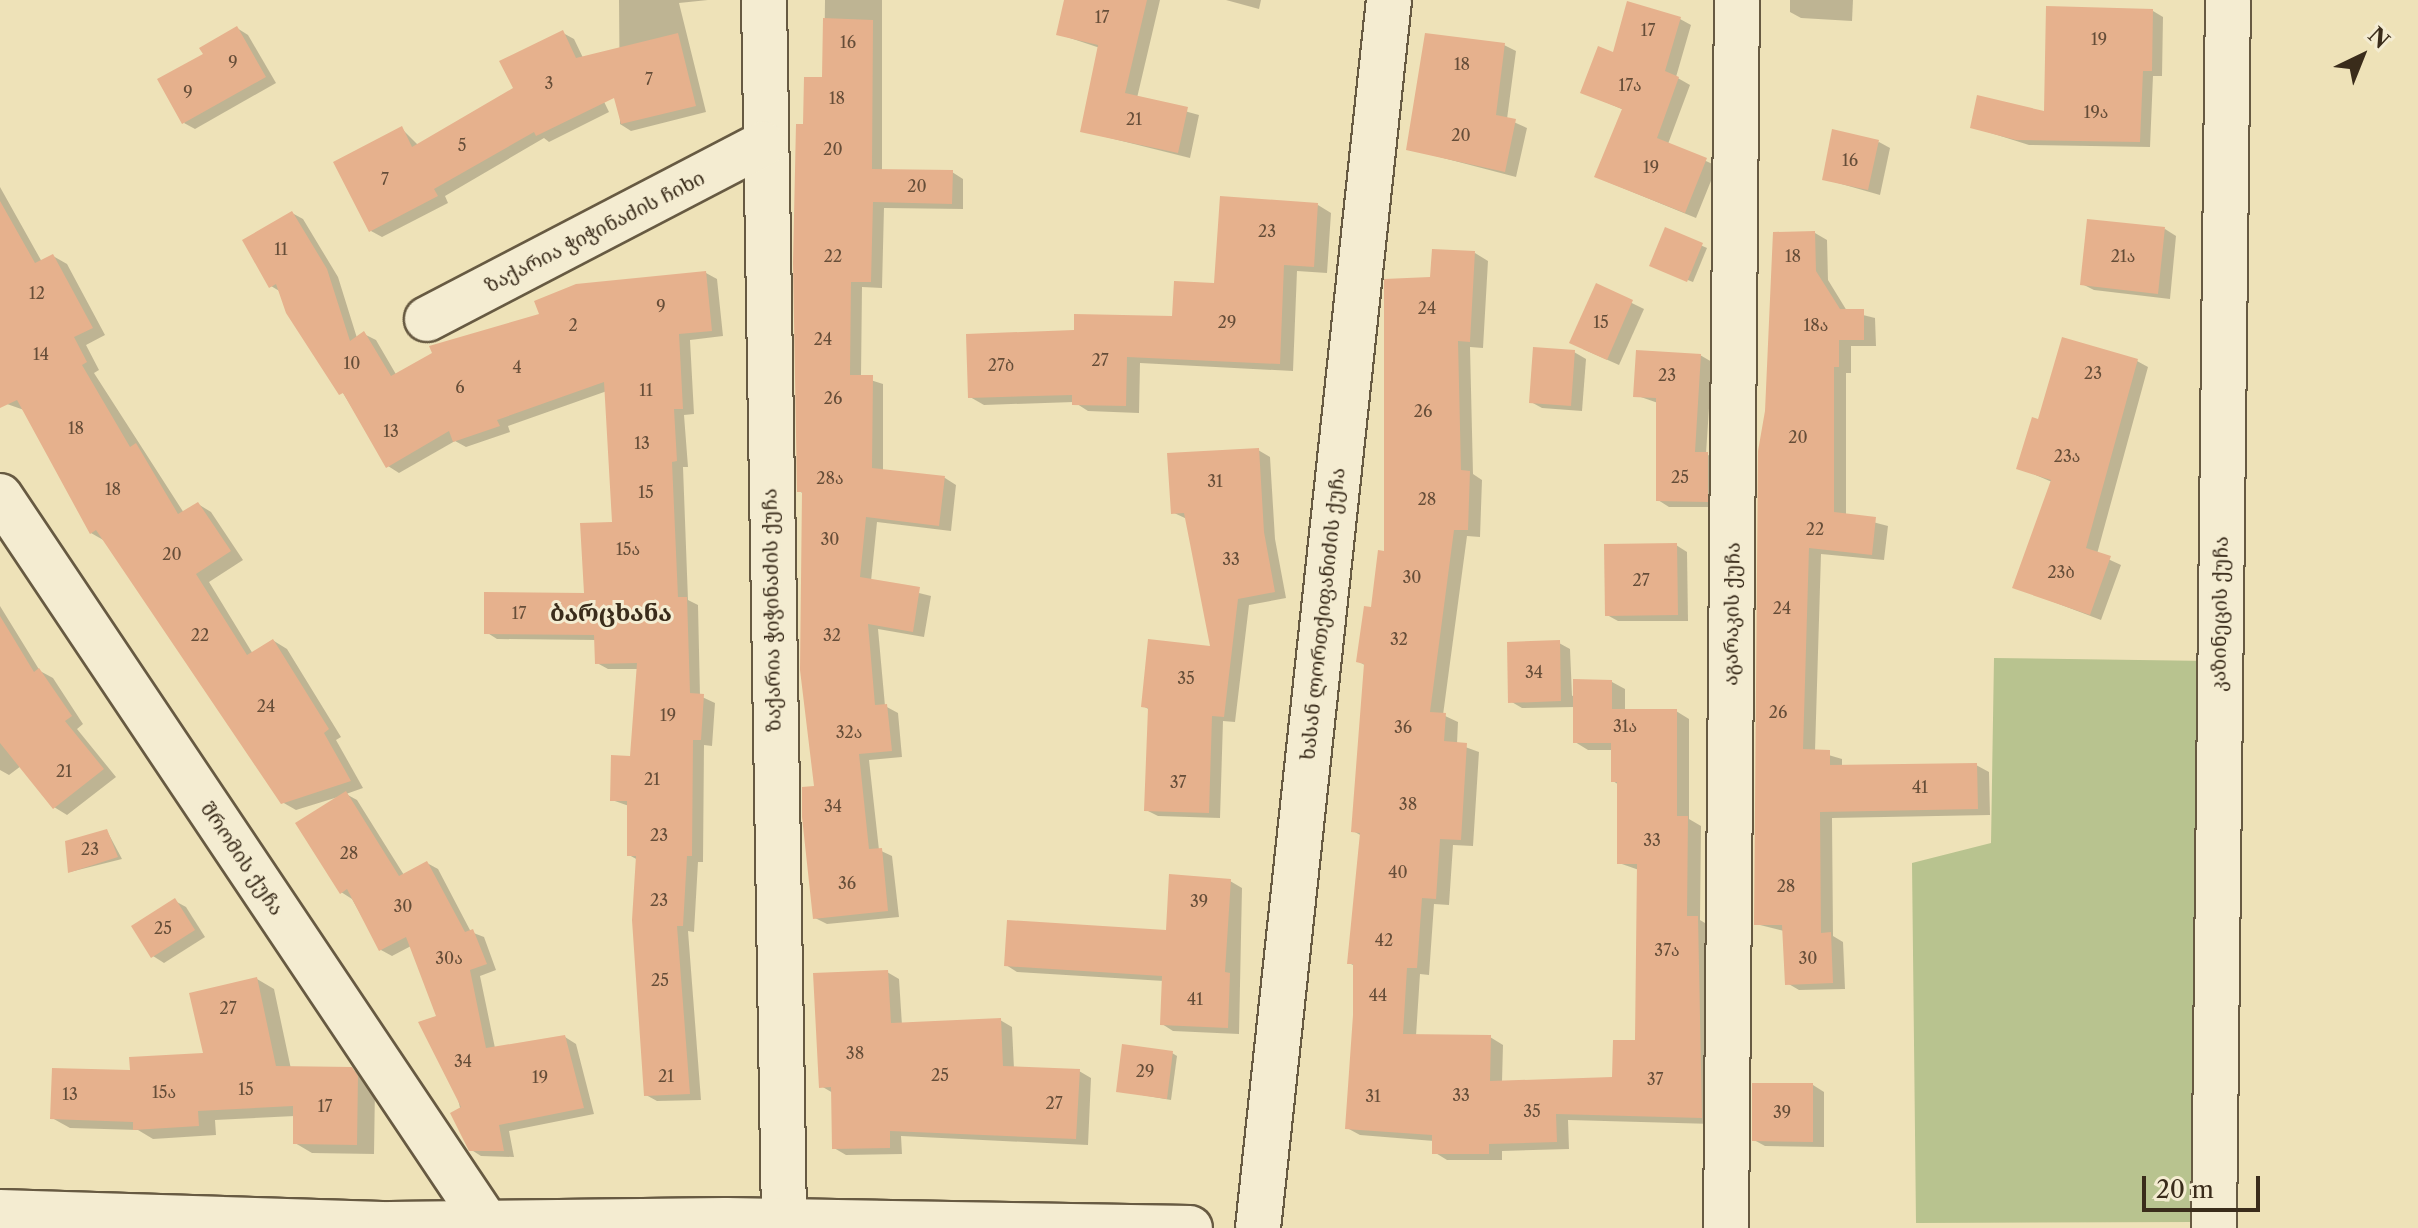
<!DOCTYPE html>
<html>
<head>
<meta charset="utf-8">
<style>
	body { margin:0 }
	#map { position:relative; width:2418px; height:1228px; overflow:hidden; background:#eee2b8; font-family:"Libre Caslon Text","Noto Serif Georgian",serif }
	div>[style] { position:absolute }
	.green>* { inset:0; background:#b8c38f }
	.shadow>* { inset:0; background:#0003 }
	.building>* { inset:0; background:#e6b18d }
	.roads { filter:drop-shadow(2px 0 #675a42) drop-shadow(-2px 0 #675a42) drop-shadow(0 2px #675a42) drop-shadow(0 -2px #675a42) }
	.street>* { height:44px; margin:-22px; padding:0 22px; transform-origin:22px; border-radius:22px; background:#f4ecd1 }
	span { translate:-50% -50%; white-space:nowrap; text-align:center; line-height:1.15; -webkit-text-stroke:6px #f4ecd1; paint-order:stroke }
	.number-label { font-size:16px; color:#654d38 }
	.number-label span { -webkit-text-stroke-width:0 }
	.street-label { font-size:20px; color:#3a2c1b }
	.quarter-label { font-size:24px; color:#3a2c1b; font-weight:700 }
	.north { position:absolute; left:2322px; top:16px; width:80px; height:80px; -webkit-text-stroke:6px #f4ecd1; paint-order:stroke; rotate:43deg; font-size:22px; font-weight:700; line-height:32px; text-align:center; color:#3a2c1b }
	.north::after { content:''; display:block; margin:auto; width:28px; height:36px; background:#3a2c1b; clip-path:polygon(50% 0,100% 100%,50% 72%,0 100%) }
	.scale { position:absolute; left:2142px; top:1176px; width:118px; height:36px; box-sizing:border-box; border:4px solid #3a2c1b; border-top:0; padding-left:10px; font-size:24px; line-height:28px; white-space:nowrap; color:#3a2c1b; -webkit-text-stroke:6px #f4ecd1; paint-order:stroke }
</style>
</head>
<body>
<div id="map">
	<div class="green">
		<div style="clip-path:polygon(1994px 658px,2210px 661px,2194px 1222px,1916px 1223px,1912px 863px,1991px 843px)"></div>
	</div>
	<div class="shadow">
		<div style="clip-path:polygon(619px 0,708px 0,679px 3px,706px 112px,631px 131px,620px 124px)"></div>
		<div style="clip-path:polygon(825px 0,882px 0,882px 171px,952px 172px,963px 179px,963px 209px,884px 208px,882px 288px,862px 287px,861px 377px,883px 384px,883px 471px,945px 478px,956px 485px,951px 531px,877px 522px,871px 581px,931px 596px,924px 637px,878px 629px,885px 706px,898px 713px,902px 757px,869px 760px,879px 850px,892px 856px,899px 917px,827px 924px,815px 918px,816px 788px,804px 494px,799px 491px,805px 126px,824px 79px)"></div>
		<div style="clip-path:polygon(1066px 0,1160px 0,1137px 98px,1199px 115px,1190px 158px,1082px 131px,1100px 48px,1058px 34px)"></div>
		<div style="clip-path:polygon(1226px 0,1261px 0,1259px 9px)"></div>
		<div style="clip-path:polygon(1790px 0,1853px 0,1852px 21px,1801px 18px,1790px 12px)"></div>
		<div style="clip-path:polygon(2153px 11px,2163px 17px,2162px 76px,2153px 76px,2150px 147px,2029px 145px,1972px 127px,2046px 114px)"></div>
		<div style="clip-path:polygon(1680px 19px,1691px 25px,1676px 77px,1690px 85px,1668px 144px,1717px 166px,1696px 218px,1608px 182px,1624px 110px,1582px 92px,1614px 55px)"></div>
		<div style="clip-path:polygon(237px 28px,248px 35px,276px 83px,195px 129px,184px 123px)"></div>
		<div style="clip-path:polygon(563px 33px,574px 39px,609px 112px,549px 142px,544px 138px,445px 196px,448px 203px,382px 237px,371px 231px,402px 129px,418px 145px,515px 89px)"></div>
		<div style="clip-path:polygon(1504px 45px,1516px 51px,1507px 119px,1527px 128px,1516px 177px,1409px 149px)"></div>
		<div style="clip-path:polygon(1879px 142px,1890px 148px,1880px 195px,1824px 179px)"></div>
		<div style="clip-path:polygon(0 187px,42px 262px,53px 256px,67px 264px,105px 335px,86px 345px,99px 370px,94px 373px,184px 513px,198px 504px,211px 512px,243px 560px,209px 582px,253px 654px,274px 641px,287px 649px,341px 737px,336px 740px,363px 788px,346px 794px,357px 800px,404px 875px,427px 863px,438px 869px,471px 932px,484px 937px,496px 970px,480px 976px,495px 1048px,565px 1037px,576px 1044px,594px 1114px,509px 1131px,514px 1157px,481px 1156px,470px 1149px,438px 1017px,411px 946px,392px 956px,381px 950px,352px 899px,341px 892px,338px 797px,296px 810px,282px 802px,105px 541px,91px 533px,24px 410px,7px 404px,0 391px)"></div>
		<div style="clip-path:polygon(1318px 205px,1331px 213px,1327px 273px,1297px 271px,1293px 371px,1140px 363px,1139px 413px,1088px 411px,1074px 402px,984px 405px,970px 397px,1076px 332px,1174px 318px)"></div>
		<div style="clip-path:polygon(292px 213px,303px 219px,338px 277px,357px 338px,364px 334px,376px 340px,397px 376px,706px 273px,717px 279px,723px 336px,690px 340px,694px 414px,684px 415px,688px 467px,683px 467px,688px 600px,698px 605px,700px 696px,715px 703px,712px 746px,704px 745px,703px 862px,698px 862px,694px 932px,688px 931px,701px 1100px,657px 1101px,646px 1095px,638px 860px,629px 855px,629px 806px,612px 800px,632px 758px,638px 669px,608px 669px,597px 663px,596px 640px,497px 639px,486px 632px,586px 595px,614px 523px,607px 391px,508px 426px,510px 432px,466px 447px,455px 441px,399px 473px,388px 466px,281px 292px,271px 286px)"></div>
		<div style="clip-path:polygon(2165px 229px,2176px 236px,2170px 299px,2094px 290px,2082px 284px)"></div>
		<div style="clip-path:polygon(1666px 230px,1707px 248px,1693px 282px,1652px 266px)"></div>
		<div style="clip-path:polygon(1815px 233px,1827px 240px,1828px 280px,1847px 311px,1875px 318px,1876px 346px,1851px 346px,1851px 373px,1846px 373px,1846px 515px,1888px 526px,1884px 560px,1821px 554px,1815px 751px,1842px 759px,1842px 767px,1976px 765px,1989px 772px,1990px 815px,1832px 818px,1833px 936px,1843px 942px,1845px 989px,1799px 990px,1787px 983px,1784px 931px,1756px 924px)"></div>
		<div style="clip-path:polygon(1475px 253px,1488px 261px,1483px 348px,1470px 347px,1473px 474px,1482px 480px,1480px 537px,1467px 536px,1443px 715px,1458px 722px,1457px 744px,1479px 752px,1473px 846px,1453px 845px,1449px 905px,1434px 904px,1429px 975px,1420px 974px,1416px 1036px,1490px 1037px,1503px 1045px,1502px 1082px,1614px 1079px,1637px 1042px,1639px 870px,1619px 863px,1619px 785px,1613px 781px,1613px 750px,1588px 750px,1575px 742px,1575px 707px,1522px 708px,1510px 701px,1559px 643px,1570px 649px,1572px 696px,1612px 682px,1625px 689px,1625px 711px,1676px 711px,1689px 719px,1689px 819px,1701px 826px,1700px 920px,1710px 926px,1714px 1124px,1568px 1120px,1569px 1149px,1502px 1151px,1502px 1160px,1447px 1160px,1434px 1152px,1434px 1141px,1360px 1135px,1347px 1128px,1355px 1015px,1355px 966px,1349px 963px,1362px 836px,1353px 831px,1366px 666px,1358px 661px,1386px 553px,1432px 279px)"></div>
		<div style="clip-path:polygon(1597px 286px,1644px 309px,1619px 365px,1583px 349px)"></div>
		<div style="clip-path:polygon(1574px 352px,1586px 359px,1582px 411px,1542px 408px,1531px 402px)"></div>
		<div style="clip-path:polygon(1700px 355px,1712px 362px,1706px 454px,1719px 460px,1718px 507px,1669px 507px,1658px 500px,1658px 403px,1635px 395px)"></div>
		<div style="clip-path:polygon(2137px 361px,2148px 367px,2097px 554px,2121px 565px,2101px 620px,2014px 587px,2052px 482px,2019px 468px,2040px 422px)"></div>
		<div style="clip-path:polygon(1258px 450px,1270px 457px,1275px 539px,1286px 598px,1249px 605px,1235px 722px,1223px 721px,1220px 818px,1158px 816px,1146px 810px,1150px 710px,1143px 706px,1212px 648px,1187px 519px,1172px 512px)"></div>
		<div style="clip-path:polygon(1676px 545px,1687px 552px,1688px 621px,1618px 621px,1607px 615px)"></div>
		<div style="clip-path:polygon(0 606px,40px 671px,53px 678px,83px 724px,77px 729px,116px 777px,67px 815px,54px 807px,21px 766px,9px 775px,0 770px)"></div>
		<div style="clip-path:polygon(107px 831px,122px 859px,70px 872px)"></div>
		<div style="clip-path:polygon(1230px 881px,1242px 888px,1239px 1034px,1173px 1031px,1162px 1024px,1164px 981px,1017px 972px,1006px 965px,1167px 932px)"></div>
		<div style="clip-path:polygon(175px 901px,186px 907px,205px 937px,164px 963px,153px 956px)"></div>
		<div style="clip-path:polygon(887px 972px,899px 979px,902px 1025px,1000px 1020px,1012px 1027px,1014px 1069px,1079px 1071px,1091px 1078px,1088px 1145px,901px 1136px,902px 1154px,846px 1155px,834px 1148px,833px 1093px,821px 1086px)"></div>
		<div style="clip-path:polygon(257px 979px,274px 989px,291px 1069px,352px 1069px,370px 1080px,375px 1087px,374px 1154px,312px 1153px,295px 1143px,295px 1116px,215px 1120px,216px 1135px,153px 1139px,138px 1130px,70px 1128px,52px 1118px,132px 1072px,205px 1055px)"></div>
		<div style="clip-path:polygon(1172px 1053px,1177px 1056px,1171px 1100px,1119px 1091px)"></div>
		<div style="clip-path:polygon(1813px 1085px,1824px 1092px,1824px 1147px,1765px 1146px,1754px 1140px)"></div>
	</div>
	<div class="building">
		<div style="clip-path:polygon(1064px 0,1147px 0,1125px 93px,1188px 107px,1178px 153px,1080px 132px,1098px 45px,1056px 35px)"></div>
		<div style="clip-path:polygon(1627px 1px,1681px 17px,1665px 71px,1679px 77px,1657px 138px,1707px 158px,1685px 213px,1594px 177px,1622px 109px,1580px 93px,1598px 46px,1613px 52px)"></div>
		<div style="clip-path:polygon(2046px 6px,2153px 9px,2152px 71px,2143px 71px,2140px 142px,2016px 140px,1970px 128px,1977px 95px,2044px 111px)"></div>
		<div style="clip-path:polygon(823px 18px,873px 20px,872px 169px,953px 170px,952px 204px,873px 202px,871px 282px,851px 282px,850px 375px,873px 375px,872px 468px,945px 476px,939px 526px,866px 517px,860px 577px,920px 587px,913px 632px,868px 624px,875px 705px,887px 704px,892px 751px,859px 754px,869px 849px,882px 848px,888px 911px,813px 919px,802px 817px,802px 787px,814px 786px,800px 670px,802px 492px,797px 492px,793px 263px,796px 124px,803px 124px,804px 77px,822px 77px)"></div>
		<div style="clip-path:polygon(237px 26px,266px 77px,182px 124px,157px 79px,203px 54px,199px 48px)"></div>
		<div style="clip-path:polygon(563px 30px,576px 58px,678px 33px,696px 106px,621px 124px,614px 98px,536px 136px,534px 132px,434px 189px,438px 196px,369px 232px,333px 162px,402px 126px,412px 147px,513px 88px,499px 61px)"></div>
		<div style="clip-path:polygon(1425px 33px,1505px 43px,1496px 115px,1516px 119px,1505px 172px,1406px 150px)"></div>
		<div style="clip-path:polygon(1832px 129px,1879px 140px,1868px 190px,1822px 180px)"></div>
		<div style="clip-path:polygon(1220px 196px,1318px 203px,1314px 267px,1284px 265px,1280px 364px,1127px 357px,1126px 406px,1072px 405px,1072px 395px,968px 398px,966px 334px,1074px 330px,1074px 314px,1172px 316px,1174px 281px,1214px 283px)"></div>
		<div style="clip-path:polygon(0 201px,35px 263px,53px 254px,93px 328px,74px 337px,87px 362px,82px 365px,130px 447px,136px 443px,178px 514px,198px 502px,231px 551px,196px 574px,247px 655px,273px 639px,329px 729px,324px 733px,351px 781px,281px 804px,96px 530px,90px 534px,17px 400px,0 408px)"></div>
		<div style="clip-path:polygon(292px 211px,327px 269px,350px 341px,364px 331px,391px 376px,432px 353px,429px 346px,539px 314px,534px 301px,576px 284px,706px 271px,712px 331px,679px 334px,683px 409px,674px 409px,677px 461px,672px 462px,678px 597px,687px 597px,690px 693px,704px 694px,701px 740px,693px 740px,692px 856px,687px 856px,683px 926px,677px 926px,690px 1094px,644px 1096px,632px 920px,636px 856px,627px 856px,627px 801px,610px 801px,611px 755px,630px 756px,637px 663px,595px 664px,594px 635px,484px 634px,484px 592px,584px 593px,580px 523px,612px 522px,604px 382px,497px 420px,500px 426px,453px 442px,449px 431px,386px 468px,343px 393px,339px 395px,286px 313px,276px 284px,269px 288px,242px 240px)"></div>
		<div style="clip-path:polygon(2087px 219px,2165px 227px,2158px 294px,2080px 285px)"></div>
		<div style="clip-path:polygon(1665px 227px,1703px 243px,1687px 282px,1649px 266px)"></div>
		<div style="clip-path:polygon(1815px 231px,1816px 271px,1840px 309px,1864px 309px,1864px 340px,1839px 340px,1839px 367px,1834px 367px,1834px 512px,1876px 517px,1872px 555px,1809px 548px,1803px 749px,1830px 750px,1830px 765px,1977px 763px,1978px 809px,1820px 812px,1821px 933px,1831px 932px,1833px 983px,1785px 985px,1782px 925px,1754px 925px,1758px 451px,1765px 411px,1773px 232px)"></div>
		<div style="clip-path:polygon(1432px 249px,1475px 251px,1470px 342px,1458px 341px,1461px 470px,1470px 471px,1468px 530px,1454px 530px,1430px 712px,1446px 713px,1444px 741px,1467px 743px,1461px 840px,1440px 839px,1436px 899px,1422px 898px,1417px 968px,1407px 968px,1403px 1034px,1491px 1035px,1490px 1081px,1612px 1077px,1613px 1040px,1635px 1040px,1637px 864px,1617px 864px,1617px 782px,1611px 782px,1611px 743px,1573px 743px,1573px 679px,1612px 680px,1612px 709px,1677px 709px,1677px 816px,1688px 816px,1687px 916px,1698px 916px,1702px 1118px,1556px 1114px,1557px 1142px,1489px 1144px,1489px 1154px,1432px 1154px,1432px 1135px,1345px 1129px,1353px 1015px,1353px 964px,1347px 964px,1360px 833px,1351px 832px,1364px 664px,1356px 662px,1364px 606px,1371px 607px,1378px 550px,1384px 551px,1384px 279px,1430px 277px)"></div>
		<div style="clip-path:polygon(1596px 283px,1633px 300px,1607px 360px,1569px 343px)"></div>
		<div style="clip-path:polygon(2062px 337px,2138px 359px,2086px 548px,2111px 556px,2090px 615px,2012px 588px,2051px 480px,2016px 469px,2032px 417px,2038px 419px)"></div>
		<div style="clip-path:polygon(1533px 347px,1575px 350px,1571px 406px,1529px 403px)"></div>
		<div style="clip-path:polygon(1636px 350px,1701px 354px,1695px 452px,1708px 452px,1708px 502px,1656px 501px,1656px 398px,1633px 397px)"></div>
		<div style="clip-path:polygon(1259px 448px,1264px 532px,1275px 592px,1238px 599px,1224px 717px,1212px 716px,1209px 813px,1144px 811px,1148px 708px,1141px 707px,1148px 639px,1210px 646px,1184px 513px,1171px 514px,1167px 453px)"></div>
		<div style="clip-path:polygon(1677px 543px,1678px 615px,1605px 616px,1604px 544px)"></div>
		<div style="clip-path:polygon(0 616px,34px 672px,39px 668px,72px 716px,65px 721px,104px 769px,53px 809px,0 743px)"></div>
		<div style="clip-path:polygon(1560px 640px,1561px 701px,1508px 703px,1507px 642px)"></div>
		<div style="clip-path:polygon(346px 791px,399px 876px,427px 861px,465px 932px,473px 929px,487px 964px,470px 970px,486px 1048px,565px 1035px,584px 1108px,499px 1125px,504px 1151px,469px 1151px,450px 1113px,461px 1107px,418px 1022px,436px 1016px,406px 937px,379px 951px,347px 889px,340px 894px,295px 823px)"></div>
		<div style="clip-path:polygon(107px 829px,118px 857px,68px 873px,65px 841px)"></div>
		<div style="clip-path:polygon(1169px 874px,1231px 879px,1225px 972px,1230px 973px,1228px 1028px,1160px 1025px,1162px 976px,1004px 966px,1007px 920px,1166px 930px)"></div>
		<div style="clip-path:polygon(175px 898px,195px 930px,151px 958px,131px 926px)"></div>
		<div style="clip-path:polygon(888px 970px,891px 1023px,1001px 1018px,1003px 1066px,1080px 1069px,1076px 1139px,890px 1131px,890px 1148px,832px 1149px,831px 1087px,819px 1088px,813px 973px)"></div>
		<div style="clip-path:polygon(257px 977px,276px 1066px,352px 1067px,358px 1076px,357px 1145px,293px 1144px,293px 1106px,198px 1111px,199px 1126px,133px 1130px,133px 1122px,50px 1119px,52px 1068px,130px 1070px,129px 1057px,203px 1053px,189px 993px)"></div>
		<div style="clip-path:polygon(1122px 1044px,1173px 1051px,1167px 1099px,1116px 1092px)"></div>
		<div style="clip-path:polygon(1752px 1083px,1813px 1083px,1813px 1142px,1752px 1141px)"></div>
	</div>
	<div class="roads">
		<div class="street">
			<div style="left:764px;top:0;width:1220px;rotate:89.06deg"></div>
			<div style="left:427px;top:319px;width:379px;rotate:-27.5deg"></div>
			<div style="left:0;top:496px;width:874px;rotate:56.2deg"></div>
			<div style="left:0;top:1212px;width:390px;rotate:1.8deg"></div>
			<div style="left:390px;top:1224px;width:336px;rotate:-0.7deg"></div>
			<div style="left:726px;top:1220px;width:464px;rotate:1deg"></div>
			<div style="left:1258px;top:1228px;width:1235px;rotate:-83.91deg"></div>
			<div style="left:1726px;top:1228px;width:1228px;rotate:-89.49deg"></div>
			<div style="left:2214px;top:1228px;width:1228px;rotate:-89.35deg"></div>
		</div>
	</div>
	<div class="number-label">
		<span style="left:1102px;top:17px">17</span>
		<span style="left:1648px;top:30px">17</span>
		<span style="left:2099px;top:39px">19</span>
		<span style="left:848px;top:42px">16</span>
		<span style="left:233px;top:62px">9</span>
		<span style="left:1462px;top:64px">18</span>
		<span style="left:649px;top:79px">7</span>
		<span style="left:549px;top:83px">3</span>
		<span style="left:1630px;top:85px">17ა</span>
		<span style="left:188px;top:92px">9</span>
		<span style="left:837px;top:98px">18</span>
		<span style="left:2096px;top:112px">19ა</span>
		<span style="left:1134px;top:119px">21</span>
		<span style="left:1461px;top:135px">20</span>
		<span style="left:462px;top:145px">5</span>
		<span style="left:833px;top:149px">20</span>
		<span style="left:1850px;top:160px">16</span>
		<span style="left:1651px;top:167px">19</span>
		<span style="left:385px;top:179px">7</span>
		<span style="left:917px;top:186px">20</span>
		<span style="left:1267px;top:231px">23</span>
		<span style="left:281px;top:249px">11</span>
		<span style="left:833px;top:256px">22</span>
		<span style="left:1793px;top:256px">18</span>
		<span style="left:2123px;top:256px">21ა</span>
		<span style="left:37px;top:293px">12</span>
		<span style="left:661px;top:306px">9</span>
		<span style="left:1427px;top:308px">24</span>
		<span style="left:1227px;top:322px">29</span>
		<span style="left:1601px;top:322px">15</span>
		<span style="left:573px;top:325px">2</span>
		<span style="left:1816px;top:325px">18ა</span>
		<span style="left:823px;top:339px">24</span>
		<span style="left:41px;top:354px">14</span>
		<span style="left:1100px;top:360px">27</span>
		<span style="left:352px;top:363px">10</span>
		<span style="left:1001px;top:365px">27ბ</span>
		<span style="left:517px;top:367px">4</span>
		<span style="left:2093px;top:373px">23</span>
		<span style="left:1667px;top:375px">23</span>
		<span style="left:460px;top:387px">6</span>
		<span style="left:646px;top:390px">11</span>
		<span style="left:833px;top:398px">26</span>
		<span style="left:1423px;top:411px">26</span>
		<span style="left:76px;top:428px">18</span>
		<span style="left:391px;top:431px">13</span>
		<span style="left:1798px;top:437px">20</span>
		<span style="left:642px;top:443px">13</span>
		<span style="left:2067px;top:456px">23ა</span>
		<span style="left:1680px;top:477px">25</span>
		<span style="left:830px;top:478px">28ა</span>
		<span style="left:1215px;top:481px">31</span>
		<span style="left:113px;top:489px">18</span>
		<span style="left:646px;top:492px">15</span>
		<span style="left:1427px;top:499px">28</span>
		<span style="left:1815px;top:529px">22</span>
		<span style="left:830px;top:539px">30</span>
		<span style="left:628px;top:549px">15ა</span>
		<span style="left:172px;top:554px">20</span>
		<span style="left:1231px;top:559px">33</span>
		<span style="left:2061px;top:572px">23ბ</span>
		<span style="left:1412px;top:577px">30</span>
		<span style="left:1641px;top:580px">27</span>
		<span style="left:1782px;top:608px">24</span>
		<span style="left:519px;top:613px">17</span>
		<span style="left:200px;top:635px">22</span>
		<span style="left:832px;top:635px">32</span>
		<span style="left:1399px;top:639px">32</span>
		<span style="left:1534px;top:672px">34</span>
		<span style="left:1186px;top:678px">35</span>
		<span style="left:266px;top:706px">24</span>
		<span style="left:1778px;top:712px">26</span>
		<span style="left:668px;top:715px">19</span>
		<span style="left:1625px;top:726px">31ა</span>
		<span style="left:1403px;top:727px">36</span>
		<span style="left:849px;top:732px">32ა</span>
		<span style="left:64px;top:771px">21</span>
		<span style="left:652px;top:779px">21</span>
		<span style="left:1178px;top:782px">37</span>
		<span style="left:1920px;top:787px">41</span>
		<span style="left:1408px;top:804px">38</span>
		<span style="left:833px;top:806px">34</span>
		<span style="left:659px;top:835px">23</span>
		<span style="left:1652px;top:840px">33</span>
		<span style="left:90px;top:849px">23</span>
		<span style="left:349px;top:853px">28</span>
		<span style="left:1398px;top:872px">40</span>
		<span style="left:847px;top:883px">36</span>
		<span style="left:1786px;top:886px">28</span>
		<span style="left:659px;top:900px">23</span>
		<span style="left:1199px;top:901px">39</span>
		<span style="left:403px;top:906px">30</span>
		<span style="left:163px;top:928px">25</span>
		<span style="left:1384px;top:940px">42</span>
		<span style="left:1667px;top:950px">37ა</span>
		<span style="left:449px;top:958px">30ა</span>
		<span style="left:1808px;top:958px">30</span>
		<span style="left:660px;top:980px">25</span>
		<span style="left:1378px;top:995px">44</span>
		<span style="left:1195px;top:999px">41</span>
		<span style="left:228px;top:1008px">27</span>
		<span style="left:855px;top:1053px">38</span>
		<span style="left:463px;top:1061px">34</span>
		<span style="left:1145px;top:1071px">29</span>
		<span style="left:940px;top:1075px">25</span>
		<span style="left:666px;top:1076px">21</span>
		<span style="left:540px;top:1077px">19</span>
		<span style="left:1655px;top:1079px">37</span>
		<span style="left:246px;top:1089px">15</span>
		<span style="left:164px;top:1092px">15ა</span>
		<span style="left:70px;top:1094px">13</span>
		<span style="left:1461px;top:1095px">33</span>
		<span style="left:1373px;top:1096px">31</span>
		<span style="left:1054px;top:1103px">27</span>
		<span style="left:325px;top:1106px">17</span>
		<span style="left:1532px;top:1111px">35</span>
		<span style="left:1782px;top:1112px">39</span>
	</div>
	<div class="street-label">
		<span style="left:595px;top:232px;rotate:-27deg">ზაქარია ჭიჭინაძის ჩიხი</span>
		<span style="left:772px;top:610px;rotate:-91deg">ზაქარია ჭიჭინაძის ქუჩა</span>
		<span style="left:1323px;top:614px;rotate:-84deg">ხასან ლორთქიფანიძის ქუჩა</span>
		<span style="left:1732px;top:614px;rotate:-89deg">აგარაკის ქუჩა</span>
		<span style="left:2220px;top:614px;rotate:-89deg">კაზინეცის ქუჩა</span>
		<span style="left:242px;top:859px;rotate:56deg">შრომის ქუჩა</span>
	</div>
	<div class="quarter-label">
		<span style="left:611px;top:613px">ბარცხანა</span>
	</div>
	<div class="north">N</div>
	<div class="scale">20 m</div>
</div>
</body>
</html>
